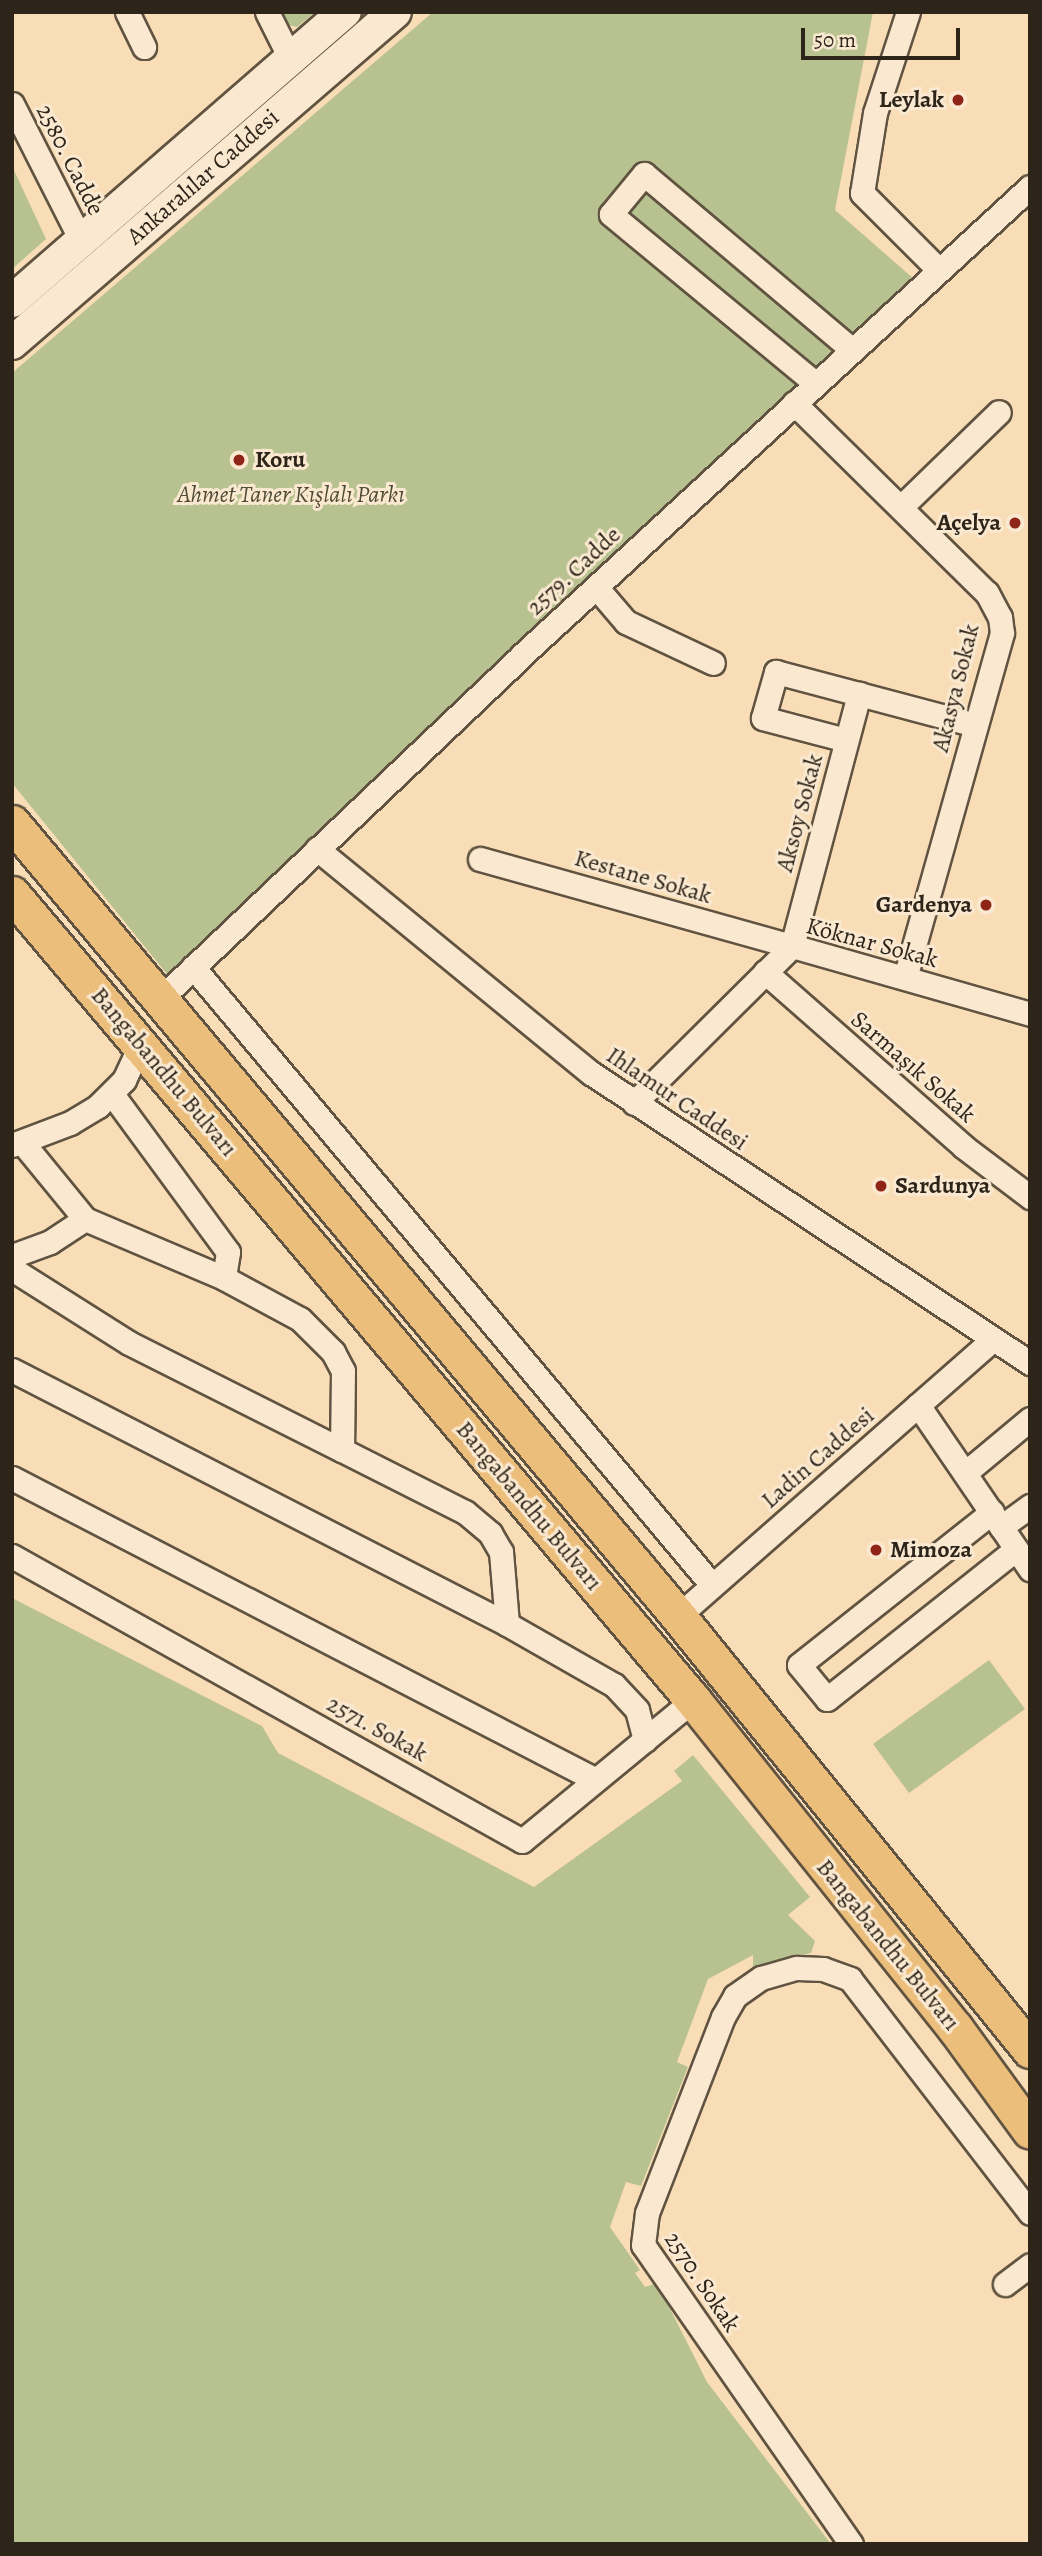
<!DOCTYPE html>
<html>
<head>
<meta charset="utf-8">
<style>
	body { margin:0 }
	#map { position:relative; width:1042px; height:2556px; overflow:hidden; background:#f8ddb6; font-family:Alegreya,serif }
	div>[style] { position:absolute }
	.green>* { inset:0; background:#b8c291 }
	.roads { filter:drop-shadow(2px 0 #605341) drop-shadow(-2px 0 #605341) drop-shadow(0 2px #605341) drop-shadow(0 -2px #605341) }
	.street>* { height:23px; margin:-11.5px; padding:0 11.5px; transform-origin:11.5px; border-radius:11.5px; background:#fae9d0 }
	.secondary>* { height:32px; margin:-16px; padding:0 16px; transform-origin:16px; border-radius:16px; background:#fae9d0 }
	.primary>* { height:35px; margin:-17.5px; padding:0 17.5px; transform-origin:17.5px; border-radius:17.5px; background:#ecbe7b }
	.dots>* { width:19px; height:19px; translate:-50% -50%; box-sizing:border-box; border:4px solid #fae9d0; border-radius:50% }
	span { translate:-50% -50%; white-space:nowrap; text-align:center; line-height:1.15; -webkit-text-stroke:6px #fae9d0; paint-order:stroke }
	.poi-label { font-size:24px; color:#2e251a; font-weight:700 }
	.right { translate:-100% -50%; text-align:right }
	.left { translate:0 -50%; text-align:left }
	.street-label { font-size:24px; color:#2e251a }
	.park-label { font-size:24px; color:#504c38; font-style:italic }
	.frame { position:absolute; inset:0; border:14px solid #2e251a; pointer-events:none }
	.scale { position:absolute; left:801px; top:28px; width:159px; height:32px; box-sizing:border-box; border:4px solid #2e251a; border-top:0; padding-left:9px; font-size:21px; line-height:24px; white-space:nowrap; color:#2e251a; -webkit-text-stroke:5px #fae9d0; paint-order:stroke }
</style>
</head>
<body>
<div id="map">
	<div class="green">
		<div style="clip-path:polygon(282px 12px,315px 12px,297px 27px,288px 25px)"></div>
		<div style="clip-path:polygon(433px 12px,873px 12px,835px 210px,922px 286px,175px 984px,12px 783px,12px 373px)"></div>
		<div style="clip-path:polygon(12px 166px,46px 239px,12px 269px)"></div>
		<div style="clip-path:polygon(12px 1598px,262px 1726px,278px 1753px,534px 1887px,682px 1781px,674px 1771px,693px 1755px,810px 1897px,788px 1915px,815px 1941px,811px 1953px,753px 1968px,753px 1955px,708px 1979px,677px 2062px,688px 2067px,641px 2186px,626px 2182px,610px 2227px,640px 2270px,635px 2273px,645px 2287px,657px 2283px,707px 2382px,831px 2544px,12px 2544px)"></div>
		<div style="clip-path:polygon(989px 1660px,1025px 1709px,909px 1793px,873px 1744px)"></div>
	</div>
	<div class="roads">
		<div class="street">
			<div style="left:127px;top:12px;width:39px;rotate:64deg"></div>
			<div style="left:267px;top:12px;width:51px;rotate:63.4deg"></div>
			<div style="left:908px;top:12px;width:106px;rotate:108.1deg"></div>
			<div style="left:875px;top:113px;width:81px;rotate:99.2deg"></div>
			<div style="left:862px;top:193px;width:109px;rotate:45deg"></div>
			<div style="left:12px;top:104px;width:153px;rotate:63.1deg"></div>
			<div style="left:815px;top:383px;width:265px;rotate:-140.4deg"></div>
			<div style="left:611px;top:214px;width:52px;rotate:-50.5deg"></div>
			<div style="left:644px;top:174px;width:272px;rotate:40.2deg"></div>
			<div style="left:794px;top:403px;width:271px;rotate:44.6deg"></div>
			<div style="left:987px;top:593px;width:27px;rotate:62deg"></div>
			<div style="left:1000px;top:617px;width:16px;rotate:83deg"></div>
			<div style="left:1002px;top:633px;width:358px;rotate:105.7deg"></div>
			<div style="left:901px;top:507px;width:136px;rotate:-44.1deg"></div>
			<div style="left:596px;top:587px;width:46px;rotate:49.4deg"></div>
			<div style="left:626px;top:622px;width:96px;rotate:25.2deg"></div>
			<div style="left:846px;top:740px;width:86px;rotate:-165.2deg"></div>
			<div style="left:763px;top:718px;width:48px;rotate:-74.2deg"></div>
			<div style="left:776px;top:672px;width:206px;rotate:14.9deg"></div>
			<div style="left:317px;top:849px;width:354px;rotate:39.3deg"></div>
			<div style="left:591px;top:1073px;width:526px;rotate:33.45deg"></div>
			<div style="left:480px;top:859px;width:324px;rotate:15.6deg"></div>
			<div style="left:792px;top:946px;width:261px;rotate:-75.1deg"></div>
			<div style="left:193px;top:967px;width:807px;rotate:49.98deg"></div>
			<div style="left:765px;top:972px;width:265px;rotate:41.3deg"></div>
			<div style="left:964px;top:1147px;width:83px;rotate:37.1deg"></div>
			<div style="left:159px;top:1000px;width:499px;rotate:-43.5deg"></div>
			<div style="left:521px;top:656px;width:692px;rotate:-42.66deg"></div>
			<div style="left:112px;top:1094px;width:196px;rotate:53.7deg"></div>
			<div style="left:228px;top:1252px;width:26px;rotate:99deg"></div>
			<div style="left:224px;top:1278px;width:86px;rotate:28.3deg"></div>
			<div style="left:300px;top:1319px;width:47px;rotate:45deg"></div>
			<div style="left:333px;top:1352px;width:21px;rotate:62deg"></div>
			<div style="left:343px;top:1371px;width:79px;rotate:90.7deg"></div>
			<div style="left:342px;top:1450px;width:138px;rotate:26.8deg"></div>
			<div style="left:465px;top:1512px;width:33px;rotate:40deg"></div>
			<div style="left:490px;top:1533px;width:22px;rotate:60deg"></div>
			<div style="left:501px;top:1552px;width:72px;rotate:85.2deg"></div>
			<div style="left:634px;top:1103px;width:223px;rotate:-44.8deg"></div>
			<div style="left:792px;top:946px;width:248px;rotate:15.9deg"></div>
			<div style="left:12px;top:1145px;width:62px;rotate:-20.8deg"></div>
			<div style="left:70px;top:1123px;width:33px;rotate:-31deg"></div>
			<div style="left:98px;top:1106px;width:37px;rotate:-45deg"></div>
			<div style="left:124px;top:1080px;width:40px;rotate:-65deg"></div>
			<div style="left:85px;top:1219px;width:151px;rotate:23deg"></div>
			<div style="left:12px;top:1256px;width:40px;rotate:-20.2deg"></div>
			<div style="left:50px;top:1242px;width:42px;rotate:-33.3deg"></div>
			<div style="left:85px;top:1219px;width:99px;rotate:-129.3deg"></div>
			<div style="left:12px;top:1269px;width:138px;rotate:32.3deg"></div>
			<div style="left:129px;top:1343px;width:238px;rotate:26.7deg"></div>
			<div style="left:12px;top:1370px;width:556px;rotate:27.16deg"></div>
			<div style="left:507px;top:1624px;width:123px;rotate:29.7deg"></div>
			<div style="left:614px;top:1685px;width:34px;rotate:47deg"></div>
			<div style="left:637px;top:1710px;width:31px;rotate:75deg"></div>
			<div style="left:918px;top:1405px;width:199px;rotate:55.7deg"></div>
			<div style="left:965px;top:1473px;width:85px;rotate:-39.7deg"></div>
			<div style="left:12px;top:1478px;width:657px;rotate:27.34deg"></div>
			<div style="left:992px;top:1512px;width:246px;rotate:141.6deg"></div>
			<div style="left:799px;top:1665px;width:44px;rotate:50.5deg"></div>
			<div style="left:827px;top:1699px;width:241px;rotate:-38.4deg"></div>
			<div style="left:1001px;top:1527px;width:36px;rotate:-36deg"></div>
			<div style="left:12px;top:1556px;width:584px;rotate:29.2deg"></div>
			<div style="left:522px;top:1841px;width:222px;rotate:-39.5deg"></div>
			<div style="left:678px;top:1616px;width:418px;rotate:-41.3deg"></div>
			<div style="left:1005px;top:2284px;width:31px;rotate:-37deg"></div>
			<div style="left:851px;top:2544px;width:364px;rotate:-124.8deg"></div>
			<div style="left:643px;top:2245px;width:32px;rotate:-83deg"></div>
			<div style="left:647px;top:2213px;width:210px;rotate:-68.8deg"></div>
			<div style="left:723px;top:2017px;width:24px;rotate:-60deg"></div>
			<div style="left:735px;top:1996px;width:32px;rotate:-35deg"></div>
			<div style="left:761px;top:1978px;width:37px;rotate:-16deg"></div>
			<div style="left:797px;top:1968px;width:26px;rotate:2deg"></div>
			<div style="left:823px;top:1969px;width:29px;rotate:20deg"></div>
			<div style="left:850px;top:1979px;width:295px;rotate:52.4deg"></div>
		</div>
		<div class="secondary">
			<div style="left:12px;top:301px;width:441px;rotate:-41deg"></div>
			<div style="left:12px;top:343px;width:506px;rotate:-40.83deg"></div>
		</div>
		<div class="primary">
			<div style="left:12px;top:823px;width:1036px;rotate:49.97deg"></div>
			<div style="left:678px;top:1616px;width:559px;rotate:50.96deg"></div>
			<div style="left:12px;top:894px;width:1055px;rotate:49.81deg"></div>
			<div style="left:693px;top:1700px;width:420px;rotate:51.4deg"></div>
			<div style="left:955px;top:2028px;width:127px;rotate:53.9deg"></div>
		</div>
	</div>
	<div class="dots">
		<div style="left:958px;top:100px;background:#8f2418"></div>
		<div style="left:239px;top:460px;background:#8f2418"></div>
		<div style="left:1015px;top:523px;background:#8f2418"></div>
		<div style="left:986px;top:905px;background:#8f2418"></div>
		<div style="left:881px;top:1186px;background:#8f2418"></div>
		<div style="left:876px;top:1550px;background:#8f2418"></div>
	</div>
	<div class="poi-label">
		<span class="right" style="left:944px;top:100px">Leylak</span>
		<span class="left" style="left:255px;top:460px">Koru</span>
		<span class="right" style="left:1001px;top:523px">Açelya</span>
		<span class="right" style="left:972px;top:905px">Gardenya</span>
		<span class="left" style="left:895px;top:1186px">Sardunya</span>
		<span class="left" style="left:890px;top:1550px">Mimoza</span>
	</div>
	<div class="street-label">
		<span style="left:70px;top:160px;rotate:63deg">2580. Cadde</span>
		<span style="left:203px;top:177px;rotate:-41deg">Ankaralılar Caddesi</span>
		<span style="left:574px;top:571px;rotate:-43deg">2579. Cadde</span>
		<span style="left:956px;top:688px;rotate:-76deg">Akasya Sokak</span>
		<span style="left:800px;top:813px;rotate:-75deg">Aksoy Sokak</span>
		<span style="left:643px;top:877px;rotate:16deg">Kestane Sokak</span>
		<span style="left:872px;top:943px;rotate:15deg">Köknar Sokak</span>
		<span style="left:913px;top:1067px;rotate:41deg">Sarmaşık Sokak</span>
		<span style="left:164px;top:1072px;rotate:50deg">Bangabandhu Bulvarı</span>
		<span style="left:677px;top:1099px;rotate:34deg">Ihlamur Caddesi</span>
		<span style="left:818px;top:1458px;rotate:-41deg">Ladin Caddesi</span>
		<span style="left:529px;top:1506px;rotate:50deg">Bangabandhu Bulvarı</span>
		<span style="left:377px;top:1729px;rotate:29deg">2571. Sokak</span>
		<span style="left:888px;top:1945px;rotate:51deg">Bangabandhu Bulvarı</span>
		<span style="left:702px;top:2282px;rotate:56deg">2570. Sokak</span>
	</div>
	<div class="park-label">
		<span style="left:291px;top:495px">Ahmet Taner Kışlalı Parkı</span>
	</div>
	<div class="frame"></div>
	<div class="scale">50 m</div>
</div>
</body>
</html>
